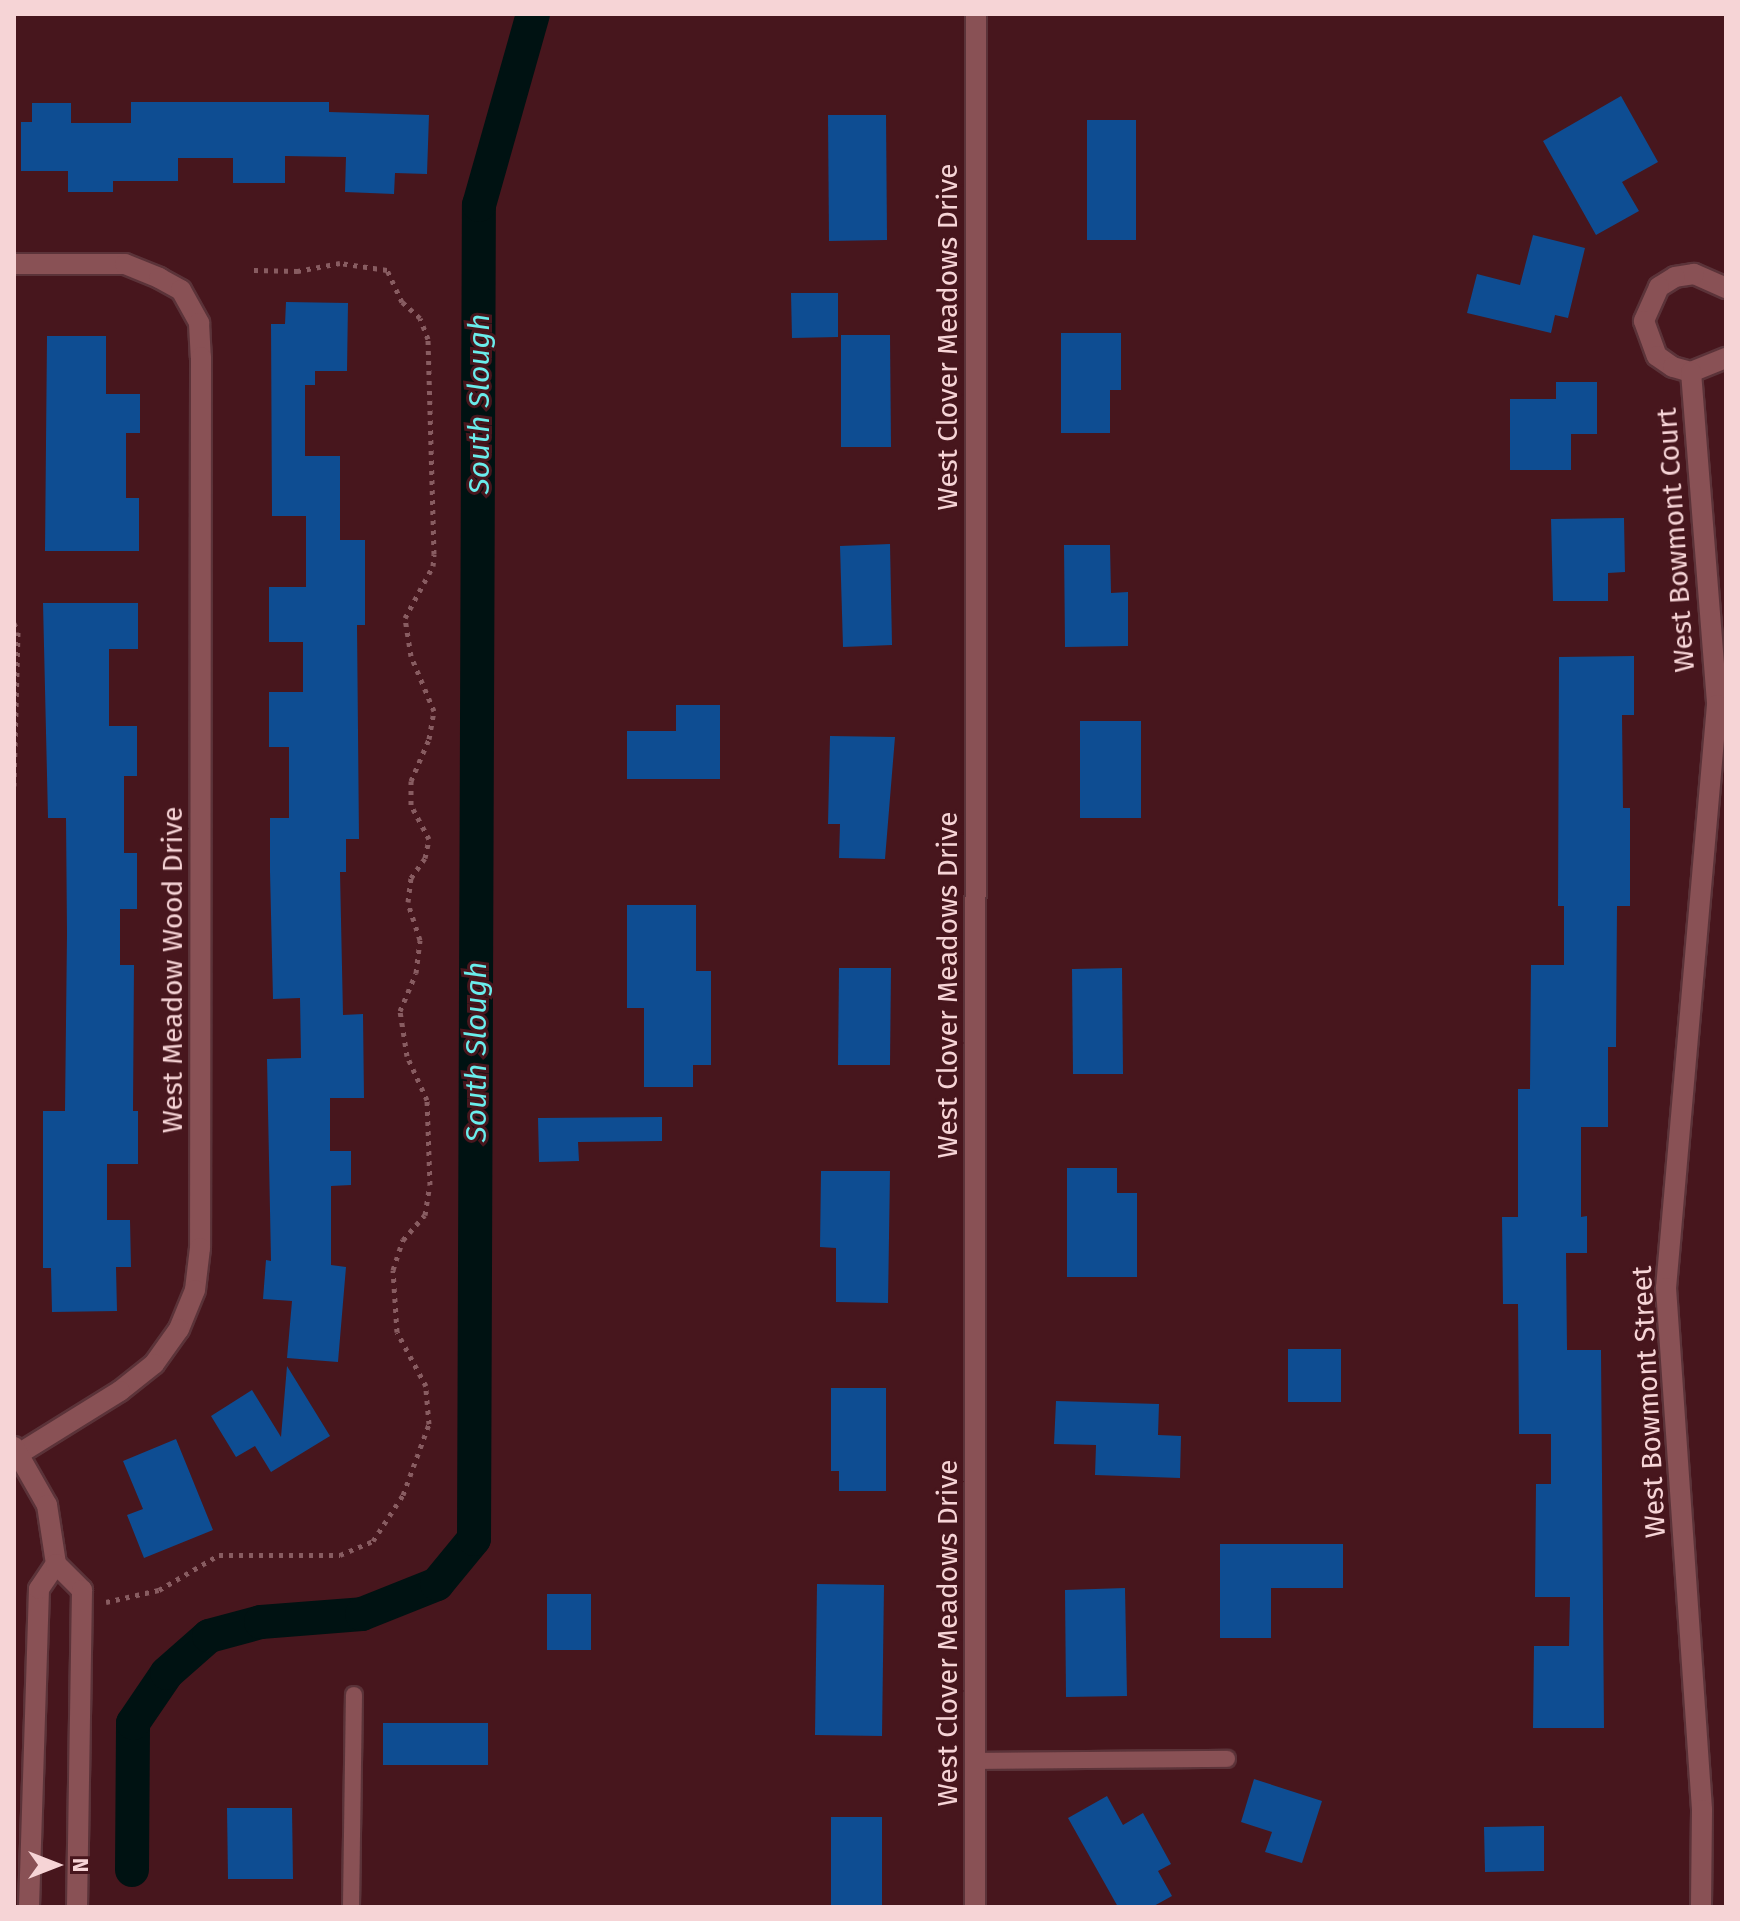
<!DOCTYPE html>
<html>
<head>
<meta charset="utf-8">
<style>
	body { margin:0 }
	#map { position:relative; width:1740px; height:1921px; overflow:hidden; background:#47161d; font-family:"Fira Sans",sans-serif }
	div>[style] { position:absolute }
	.canal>* { height:34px; margin:-17px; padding:0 17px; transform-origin:17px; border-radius:17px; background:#001212 }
	.building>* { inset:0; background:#0e4d92 }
	.path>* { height:5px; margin-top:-2.5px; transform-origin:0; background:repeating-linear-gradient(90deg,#885c61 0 4px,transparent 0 10px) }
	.roads { filter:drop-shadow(2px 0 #5b3339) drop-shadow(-2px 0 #5b3339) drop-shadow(0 2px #5b3339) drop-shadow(0 -2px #5b3339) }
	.lane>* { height:16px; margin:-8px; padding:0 8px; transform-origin:8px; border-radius:8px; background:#895155 }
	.street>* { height:20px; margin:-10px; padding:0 10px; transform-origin:10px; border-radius:10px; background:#895155 }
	span { translate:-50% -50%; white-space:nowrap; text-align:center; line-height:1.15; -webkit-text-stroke:6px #47161d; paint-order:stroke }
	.street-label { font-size:28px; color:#f6d4d6 }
	.water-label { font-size:30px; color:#6aedec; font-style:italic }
	.frame { position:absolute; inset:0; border:16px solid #f6d4d6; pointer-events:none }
	.north { position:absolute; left:16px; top:1825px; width:80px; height:80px; -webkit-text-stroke:6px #47161d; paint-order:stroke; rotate:90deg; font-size:22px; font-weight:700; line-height:32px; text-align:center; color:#f6d4d6 }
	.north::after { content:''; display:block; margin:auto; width:28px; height:36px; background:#f6d4d6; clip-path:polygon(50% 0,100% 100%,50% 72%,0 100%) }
</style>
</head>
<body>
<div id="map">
	<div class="canal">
		<div style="left:132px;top:1870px;width:147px;rotate:-89.6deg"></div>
		<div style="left:133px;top:1723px;width:60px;rotate:-55.8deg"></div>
		<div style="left:167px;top:1673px;width:56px;rotate:-41.4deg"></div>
		<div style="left:209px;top:1636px;width:54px;rotate:-15.1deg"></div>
		<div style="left:261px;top:1622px;width:101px;rotate:-4.5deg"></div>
		<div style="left:362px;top:1614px;width:81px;rotate:-21.8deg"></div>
		<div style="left:437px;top:1584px;width:58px;rotate:-50.6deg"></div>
		<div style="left:474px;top:1539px;width:1334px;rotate:-89.79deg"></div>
		<div style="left:479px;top:205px;width:198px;rotate:-74.2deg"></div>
	</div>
	<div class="building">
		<div style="clip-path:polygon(1621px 96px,1658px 162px,1622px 182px,1639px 211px,1596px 235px,1543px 141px)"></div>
		<div style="clip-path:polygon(131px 102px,329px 102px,329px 112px,429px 115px,427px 174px,395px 173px,394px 194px,345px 192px,346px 157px,285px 156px,285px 183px,233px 183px,233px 158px,178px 158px,178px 181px,113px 181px,113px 192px,68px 192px,68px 171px,21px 171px,21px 122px,32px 122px,32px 103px,71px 103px,71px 123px,131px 123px)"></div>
		<div style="clip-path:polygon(828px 115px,886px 115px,887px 240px,829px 241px)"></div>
		<div style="clip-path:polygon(1087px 120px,1136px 120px,1136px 240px,1087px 240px)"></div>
		<div style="clip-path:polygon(1533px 235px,1585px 248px,1568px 318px,1555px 315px,1551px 333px,1467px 313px,1477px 274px,1520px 285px)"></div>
		<div style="clip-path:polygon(791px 293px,838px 293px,838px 337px,792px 338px)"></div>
		<div style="clip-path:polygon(286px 302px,348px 303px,347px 371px,315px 371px,315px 385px,305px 385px,305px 456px,340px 456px,340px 540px,365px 540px,365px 625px,357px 625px,359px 839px,346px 839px,346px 872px,340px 872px,343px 1015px,363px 1014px,364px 1098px,330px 1098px,330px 1151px,351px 1151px,351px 1185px,331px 1186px,331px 1265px,346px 1267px,338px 1362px,287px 1358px,292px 1301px,263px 1299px,266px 1260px,271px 1261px,267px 1059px,301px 1058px,300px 998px,273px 999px,270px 872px,270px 818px,289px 818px,289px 747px,269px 747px,269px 692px,303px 692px,303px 642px,269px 642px,269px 587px,306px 587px,306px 516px,272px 516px,271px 324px,285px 324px)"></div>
		<div style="clip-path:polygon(1061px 333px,1121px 333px,1121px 390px,1110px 390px,1110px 433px,1061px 433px)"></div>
		<div style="clip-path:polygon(841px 335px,890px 335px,891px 447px,841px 447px)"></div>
		<div style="clip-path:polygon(47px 336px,106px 336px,106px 394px,140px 394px,140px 433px,126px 433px,126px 498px,139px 498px,139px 551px,45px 551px)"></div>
		<div style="clip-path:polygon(1556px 382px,1597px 382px,1597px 434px,1571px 434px,1571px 470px,1510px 470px,1510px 399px,1556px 399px)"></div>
		<div style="clip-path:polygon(1624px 518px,1625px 572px,1608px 573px,1608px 601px,1553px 601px,1551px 519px)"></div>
		<div style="clip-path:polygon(890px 544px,892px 645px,843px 647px,840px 546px)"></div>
		<div style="clip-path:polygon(1064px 545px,1110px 545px,1111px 593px,1128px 592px,1128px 646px,1065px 647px)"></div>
		<div style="clip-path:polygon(43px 603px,138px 603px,138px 649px,109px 649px,109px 726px,137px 726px,137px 776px,124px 776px,124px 853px,137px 853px,137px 909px,120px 909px,120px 965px,134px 965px,133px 1111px,138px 1111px,138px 1164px,107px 1164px,107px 1220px,130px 1220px,131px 1267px,116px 1267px,117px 1311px,52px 1312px,51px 1268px,43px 1268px,43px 1111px,65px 1111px,67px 934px,66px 818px,48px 818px)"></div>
		<div style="clip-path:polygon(1634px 656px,1634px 715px,1622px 715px,1623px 808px,1630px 808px,1630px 906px,1617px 906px,1616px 1047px,1608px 1047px,1608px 1127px,1581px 1127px,1581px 1217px,1587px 1216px,1587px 1253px,1566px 1253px,1567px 1350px,1601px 1350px,1604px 1728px,1533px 1728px,1534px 1646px,1569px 1646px,1570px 1597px,1535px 1597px,1536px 1484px,1551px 1484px,1551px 1434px,1519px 1434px,1518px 1304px,1503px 1304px,1502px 1217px,1518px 1217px,1518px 1089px,1530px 1089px,1531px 965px,1564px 965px,1564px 906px,1558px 906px,1559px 657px)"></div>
		<div style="clip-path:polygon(676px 705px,720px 705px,720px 779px,627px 779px,627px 731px,676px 731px)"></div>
		<div style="clip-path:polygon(1080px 721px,1141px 721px,1141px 818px,1080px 818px)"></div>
		<div style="clip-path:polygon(830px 736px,895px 737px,885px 859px,839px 858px,840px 824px,828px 824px)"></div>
		<div style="clip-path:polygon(627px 905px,696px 905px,696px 971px,711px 971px,711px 1065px,693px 1065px,693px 1087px,644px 1087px,644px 1008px,627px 1008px)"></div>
		<div style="clip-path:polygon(839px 968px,891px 968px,890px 1065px,838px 1065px)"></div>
		<div style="clip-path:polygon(1122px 968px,1123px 1074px,1073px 1074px,1072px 969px)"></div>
		<div style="clip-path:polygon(662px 1117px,662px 1141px,578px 1142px,579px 1161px,539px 1162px,538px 1118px)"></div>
		<div style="clip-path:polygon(1067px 1168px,1117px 1168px,1117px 1193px,1137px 1193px,1137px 1277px,1067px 1277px)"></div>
		<div style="clip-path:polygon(821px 1171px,890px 1171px,888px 1303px,836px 1302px,836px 1248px,820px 1247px)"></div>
		<div style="clip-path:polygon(1288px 1349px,1341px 1349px,1341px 1402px,1288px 1402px)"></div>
		<div style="clip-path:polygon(287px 1366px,330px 1436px,271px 1472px,255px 1446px,236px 1457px,211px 1416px,252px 1390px,281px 1437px)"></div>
		<div style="clip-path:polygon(831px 1388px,886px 1388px,886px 1491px,839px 1491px,839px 1471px,831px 1471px)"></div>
		<div style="clip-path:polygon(1056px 1401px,1159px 1404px,1158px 1435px,1181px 1436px,1180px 1478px,1095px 1475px,1096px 1445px,1054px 1444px)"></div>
		<div style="clip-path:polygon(176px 1439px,213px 1530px,144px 1558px,127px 1515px,143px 1509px,123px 1461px)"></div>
		<div style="clip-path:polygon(1220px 1544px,1343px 1544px,1343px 1588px,1271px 1588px,1271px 1638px,1220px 1638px)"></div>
		<div style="clip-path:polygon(817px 1584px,884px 1585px,882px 1736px,815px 1735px)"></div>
		<div style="clip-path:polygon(1125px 1588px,1127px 1696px,1066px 1697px,1065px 1590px)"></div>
		<div style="clip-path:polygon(547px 1594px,591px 1594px,591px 1650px,547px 1650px)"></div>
		<div style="clip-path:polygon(383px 1723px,488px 1723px,488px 1765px,383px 1765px)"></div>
		<div style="clip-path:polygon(1254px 1779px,1322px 1801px,1302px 1863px,1265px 1852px,1272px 1832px,1241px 1822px)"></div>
		<div style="clip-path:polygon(1107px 1796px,1123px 1825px,1143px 1813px,1171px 1864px,1158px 1871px,1172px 1896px,1152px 1907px,1118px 1907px,1068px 1818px)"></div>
		<div style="clip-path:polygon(227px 1808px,292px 1808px,293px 1879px,228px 1879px)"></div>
		<div style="clip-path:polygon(831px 1817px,882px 1817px,882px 1907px,831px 1907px)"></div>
		<div style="clip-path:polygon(1544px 1826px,1544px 1871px,1485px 1872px,1484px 1827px)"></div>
	</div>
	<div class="path">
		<div style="left:14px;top:623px;width:10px;rotate:66deg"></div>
		<div style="left:18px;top:632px;width:154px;rotate:91.5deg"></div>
		<div style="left:106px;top:1602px;width:54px;rotate:-12.8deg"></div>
		<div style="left:159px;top:1590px;width:69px;rotate:-30.3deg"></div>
		<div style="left:219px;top:1555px;width:121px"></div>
		<div style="left:340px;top:1555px;width:36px;rotate:-23deg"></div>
		<div style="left:373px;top:1541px;width:55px;rotate:-56.9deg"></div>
		<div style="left:403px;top:1495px;width:76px;rotate:-69.9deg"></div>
		<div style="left:429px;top:1424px;width:38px;rotate:-95deg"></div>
		<div style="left:426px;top:1386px;width:61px;rotate:-118.2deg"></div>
		<div style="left:397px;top:1332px;width:62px;rotate:-93.7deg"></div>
		<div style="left:393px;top:1270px;width:32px;rotate:-72deg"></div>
		<div style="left:403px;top:1240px;width:33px;rotate:-49deg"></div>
		<div style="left:425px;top:1215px;width:30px;rotate:-81deg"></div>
		<div style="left:430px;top:1185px;width:85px;rotate:-92deg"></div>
		<div style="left:427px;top:1100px;width:48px;rotate:-114.4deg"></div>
		<div style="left:407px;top:1056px;width:46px;rotate:-98.8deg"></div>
		<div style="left:400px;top:1011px;width:41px;rotate:-67.2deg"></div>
		<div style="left:416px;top:973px;width:33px;rotate:-83deg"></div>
		<div style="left:420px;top:940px;width:40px;rotate:-108deg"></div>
		<div style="left:408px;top:902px;width:24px;rotate:-83deg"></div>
		<div style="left:411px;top:878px;width:24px;rotate:-55deg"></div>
		<div style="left:425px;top:858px;width:19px;rotate:-78deg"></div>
		<div style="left:429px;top:839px;width:38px;rotate:-118deg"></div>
		<div style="left:411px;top:805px;width:24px;rotate:-90deg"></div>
		<div style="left:411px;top:781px;width:46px;rotate:-66.8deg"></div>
		<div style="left:429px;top:739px;width:28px;rotate:-80deg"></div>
		<div style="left:434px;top:711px;width:60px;rotate:-112.7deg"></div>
		<div style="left:411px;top:656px;width:38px;rotate:-99deg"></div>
		<div style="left:405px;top:618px;width:59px;rotate:-61.7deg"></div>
		<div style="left:433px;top:566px;width:12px;rotate:-85deg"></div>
		<div style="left:434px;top:554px;width:215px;rotate:-91.6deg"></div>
		<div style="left:428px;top:339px;width:22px;rotate:-111deg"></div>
		<div style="left:420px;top:318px;width:24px;rotate:-138deg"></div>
		<div style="left:402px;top:302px;width:35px;rotate:-115deg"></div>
		<div style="left:387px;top:270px;width:48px;rotate:-171.5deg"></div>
		<div style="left:340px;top:263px;width:43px;rotate:169.2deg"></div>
		<div style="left:298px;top:271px;width:46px;rotate:-178.8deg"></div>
	</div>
	<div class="roads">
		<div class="lane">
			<div style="left:976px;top:1761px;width:251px;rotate:-0.5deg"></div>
			<div style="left:351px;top:1907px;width:212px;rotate:-89.2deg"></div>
		</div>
		<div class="street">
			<div style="left:14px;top:264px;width:111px"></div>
			<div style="left:125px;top:264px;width:37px;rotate:22deg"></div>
			<div style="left:159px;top:278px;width:25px;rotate:29deg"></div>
			<div style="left:181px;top:290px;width:38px;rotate:61deg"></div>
			<div style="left:199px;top:323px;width:34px;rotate:87deg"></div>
			<div style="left:201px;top:357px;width:891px;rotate:90.06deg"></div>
			<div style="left:200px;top:1248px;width:42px;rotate:96.8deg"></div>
			<div style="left:195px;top:1290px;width:42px;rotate:112.3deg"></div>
			<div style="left:179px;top:1329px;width:43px;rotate:125.5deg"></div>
			<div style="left:154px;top:1364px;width:43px;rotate:141.5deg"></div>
			<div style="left:120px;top:1391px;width:118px;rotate:148.2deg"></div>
			<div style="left:1726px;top:288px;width:35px;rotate:-156deg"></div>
			<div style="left:1694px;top:274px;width:19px;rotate:171deg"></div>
			<div style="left:1675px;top:277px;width:19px;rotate:148deg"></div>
			<div style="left:1659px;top:287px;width:37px;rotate:114deg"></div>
			<div style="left:1644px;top:321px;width:37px;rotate:70deg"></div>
			<div style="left:1657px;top:356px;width:19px;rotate:35deg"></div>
			<div style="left:1673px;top:367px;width:19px;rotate:16deg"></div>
			<div style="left:1691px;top:372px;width:38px;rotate:-22deg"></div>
			<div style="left:1691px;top:372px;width:334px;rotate:85.5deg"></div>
			<div style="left:1717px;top:705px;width:585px;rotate:95deg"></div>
			<div style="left:1666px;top:1288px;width:523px;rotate:86.05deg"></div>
			<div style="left:1702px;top:1810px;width:97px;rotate:90.6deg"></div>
			<div style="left:14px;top:1447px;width:67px;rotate:60.4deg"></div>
			<div style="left:47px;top:1505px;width:60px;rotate:81.3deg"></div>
			<div style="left:29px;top:1907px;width:318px;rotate:-88.2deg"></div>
			<div style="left:39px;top:1589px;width:30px;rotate:-56deg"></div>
			<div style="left:56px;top:1564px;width:37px;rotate:45deg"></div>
			<div style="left:82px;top:1590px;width:317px;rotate:90.9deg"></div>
			<div style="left:975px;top:1907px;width:1893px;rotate:-89.97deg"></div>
		</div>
	</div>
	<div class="street-label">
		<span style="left:948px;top:337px;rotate:-90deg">West Clover Meadows Drive</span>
		<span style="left:1676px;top:540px;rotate:-94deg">West Bowmont Court</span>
		<span style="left:173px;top:970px;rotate:-90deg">West Meadow Wood Drive</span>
		<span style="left:948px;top:985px;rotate:-90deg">West Clover Meadows Drive</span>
		<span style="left:1649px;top:1402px;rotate:-93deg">West Bowmont Street</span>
		<span style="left:948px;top:1633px;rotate:-90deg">West Clover Meadows Drive</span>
	</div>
	<div class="water-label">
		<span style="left:479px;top:404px;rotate:-90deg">South Slough</span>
		<span style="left:476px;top:1052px;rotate:-90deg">South Slough</span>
	</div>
	<div class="frame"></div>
	<div class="north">N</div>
</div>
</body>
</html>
